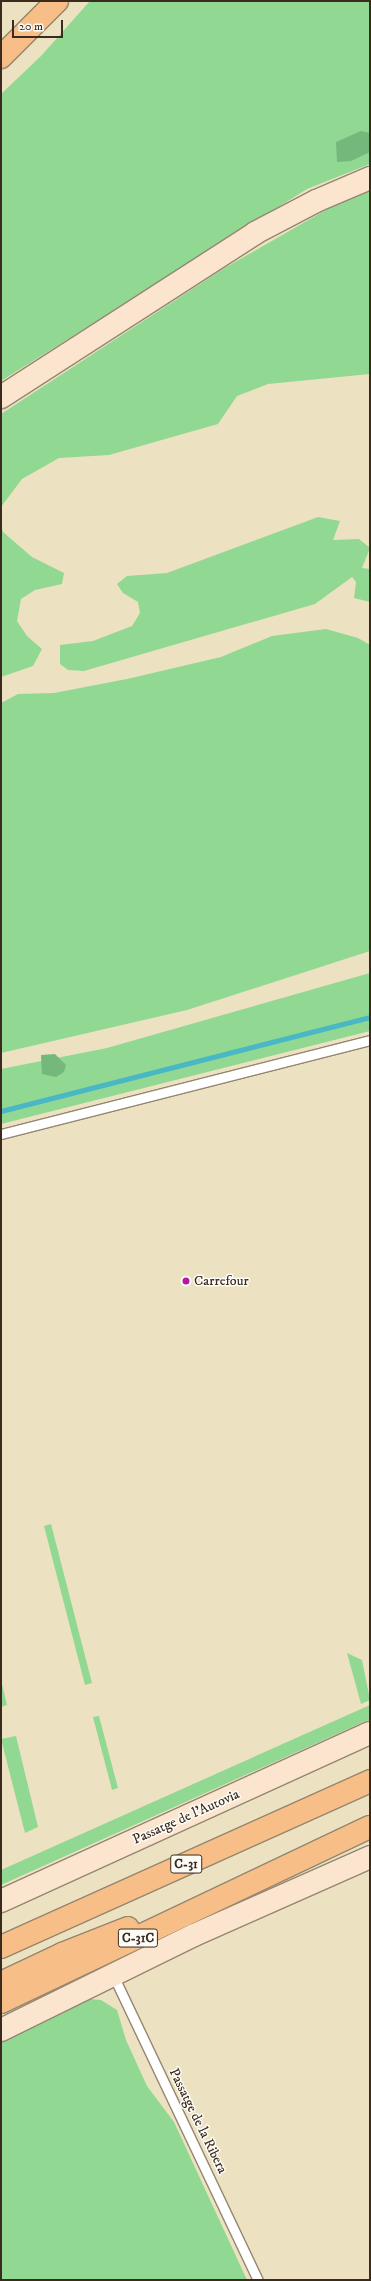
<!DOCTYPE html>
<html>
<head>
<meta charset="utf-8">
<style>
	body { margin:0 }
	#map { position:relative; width:371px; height:2281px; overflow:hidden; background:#ece2c1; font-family:"IM FELL DW Pica",serif }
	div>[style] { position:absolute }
	.green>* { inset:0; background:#91d892 }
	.forest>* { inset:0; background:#74b87c }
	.stream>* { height:5px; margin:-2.5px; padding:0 2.5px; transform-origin:2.5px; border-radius:2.5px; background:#4ab8c4 }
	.roads { filter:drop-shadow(1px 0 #948670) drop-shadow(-1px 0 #948670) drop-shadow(0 1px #948670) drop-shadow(0 -1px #948670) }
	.lane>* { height:9px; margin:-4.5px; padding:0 4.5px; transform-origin:4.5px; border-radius:4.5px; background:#fff }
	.secondary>* { height:22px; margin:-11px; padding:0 11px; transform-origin:11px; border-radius:11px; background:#fce5cf }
	.highway>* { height:22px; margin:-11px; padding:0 11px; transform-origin:11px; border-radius:11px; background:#f7be87 }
	.dots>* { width:11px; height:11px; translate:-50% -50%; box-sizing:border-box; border:2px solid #fdfcf7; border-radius:50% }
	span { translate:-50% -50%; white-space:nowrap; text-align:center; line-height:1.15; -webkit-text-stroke:3px #fdfcf7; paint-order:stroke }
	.shield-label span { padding:1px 3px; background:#fdfcf7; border:1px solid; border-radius:3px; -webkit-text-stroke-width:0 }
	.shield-label { font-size:13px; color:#3b2a1e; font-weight:700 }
	.poi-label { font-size:14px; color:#3b2a1e }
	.left { translate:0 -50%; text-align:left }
	.street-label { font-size:14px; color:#3b2a1e }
	.frame { position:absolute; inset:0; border:2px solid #3b2a1e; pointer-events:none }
	.scale { position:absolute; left:12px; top:20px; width:51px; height:18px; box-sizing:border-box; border:2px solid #3b2a1e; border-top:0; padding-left:5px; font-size:12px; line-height:14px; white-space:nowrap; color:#3b2a1e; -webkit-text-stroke:3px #fdfcf7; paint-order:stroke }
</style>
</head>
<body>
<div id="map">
	<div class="green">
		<div style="clip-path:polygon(90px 1px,370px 1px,370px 164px,307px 189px,1px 381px,1px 94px,41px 56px)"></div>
		<div style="clip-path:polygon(370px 190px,370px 374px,268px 384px,237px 396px,218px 424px,109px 455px,59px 458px,22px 479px,1px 507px,1px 414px,223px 269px,331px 207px)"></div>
		<div style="clip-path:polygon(318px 517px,340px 521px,333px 540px,359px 539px,370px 548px,362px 568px,370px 569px,370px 602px,354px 598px,356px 582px,352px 577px,315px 604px,84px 671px,68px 670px,60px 664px,60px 645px,93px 641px,132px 626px,140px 613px,138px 602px,123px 593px,117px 584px,127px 576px,167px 573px)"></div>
		<div style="clip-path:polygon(1px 526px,3px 532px,32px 557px,64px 573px,62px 584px,35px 590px,21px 599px,17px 621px,27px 636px,42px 649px,33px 666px,1px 677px)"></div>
		<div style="clip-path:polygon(326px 629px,358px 638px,370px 645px,370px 951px,187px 1010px,1px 1053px,1px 703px,18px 694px,54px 693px,127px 679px,221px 657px,272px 636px)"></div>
		<div style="clip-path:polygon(370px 973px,370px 1031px,1px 1124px,1px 1069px,107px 1048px)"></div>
		<div style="clip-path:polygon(51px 1524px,92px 1683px,85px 1685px,44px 1526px)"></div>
		<div style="clip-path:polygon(347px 1653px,362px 1660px,370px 1700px,361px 1704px)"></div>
		<div style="clip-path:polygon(1px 1680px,7px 1705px,1px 1707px)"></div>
		<div style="clip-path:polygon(370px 1705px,370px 1719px,1px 1885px,1px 1870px)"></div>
		<div style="clip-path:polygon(99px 1716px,118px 1788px,112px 1790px,93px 1717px)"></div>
		<div style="clip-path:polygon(16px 1736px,38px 1827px,25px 1833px,1px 1739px)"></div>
		<div style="clip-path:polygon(90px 1999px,101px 2000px,117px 2010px,126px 2040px,147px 2086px,174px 2122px,247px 2280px,1px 2280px,1px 2042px)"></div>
	</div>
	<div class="forest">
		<div style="clip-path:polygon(361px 131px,370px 133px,370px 152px,351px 161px,337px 162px,336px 142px)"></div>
		<div style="clip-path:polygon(55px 1054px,66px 1065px,64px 1072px,56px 1077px,42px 1074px,41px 1055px)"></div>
	</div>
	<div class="stream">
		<div style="left:1px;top:1111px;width:381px;rotate:-14.3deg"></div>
	</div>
	<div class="roads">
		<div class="lane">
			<div style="left:1px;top:1134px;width:381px;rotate:-14.3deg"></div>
			<div style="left:113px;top:1975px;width:338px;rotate:64.6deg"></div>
		</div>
		<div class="secondary">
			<div style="left:1px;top:397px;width:302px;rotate:-32.8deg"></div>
			<div style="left:255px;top:233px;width:69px;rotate:-27.7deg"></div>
			<div style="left:316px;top:201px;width:59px;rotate:-23.1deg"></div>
			<div style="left:1px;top:1901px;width:405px;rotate:-24.5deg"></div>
			<div style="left:1px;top:2030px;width:213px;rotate:-26.2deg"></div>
			<div style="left:192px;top:1936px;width:195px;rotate:-23.9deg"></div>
		</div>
		<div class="highway">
			<div style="left:1px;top:57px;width:79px;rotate:-45deg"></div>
			<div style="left:1px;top:1947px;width:405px;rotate:-24.2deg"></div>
			<div style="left:1px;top:1983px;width:68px;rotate:-25.4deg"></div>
			<div style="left:62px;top:1954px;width:71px;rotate:-21.5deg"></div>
			<div style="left:1px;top:2002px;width:408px;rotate:-25.4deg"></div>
		</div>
	</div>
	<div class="dots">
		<div style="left:186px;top:1281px;background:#b5179e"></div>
	</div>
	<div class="shield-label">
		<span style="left:186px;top:1864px">C-31</span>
		<span style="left:138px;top:1938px">C-31C</span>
	</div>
	<div class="poi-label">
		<span class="left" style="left:194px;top:1281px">Carrefour</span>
	</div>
	<div class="street-label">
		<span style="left:186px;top:1817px;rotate:-24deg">Passatge de l'Autovia</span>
		<span style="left:198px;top:2121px;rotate:64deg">Passatge de la Ribera</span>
	</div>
	<div class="frame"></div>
	<div class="scale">20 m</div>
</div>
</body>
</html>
